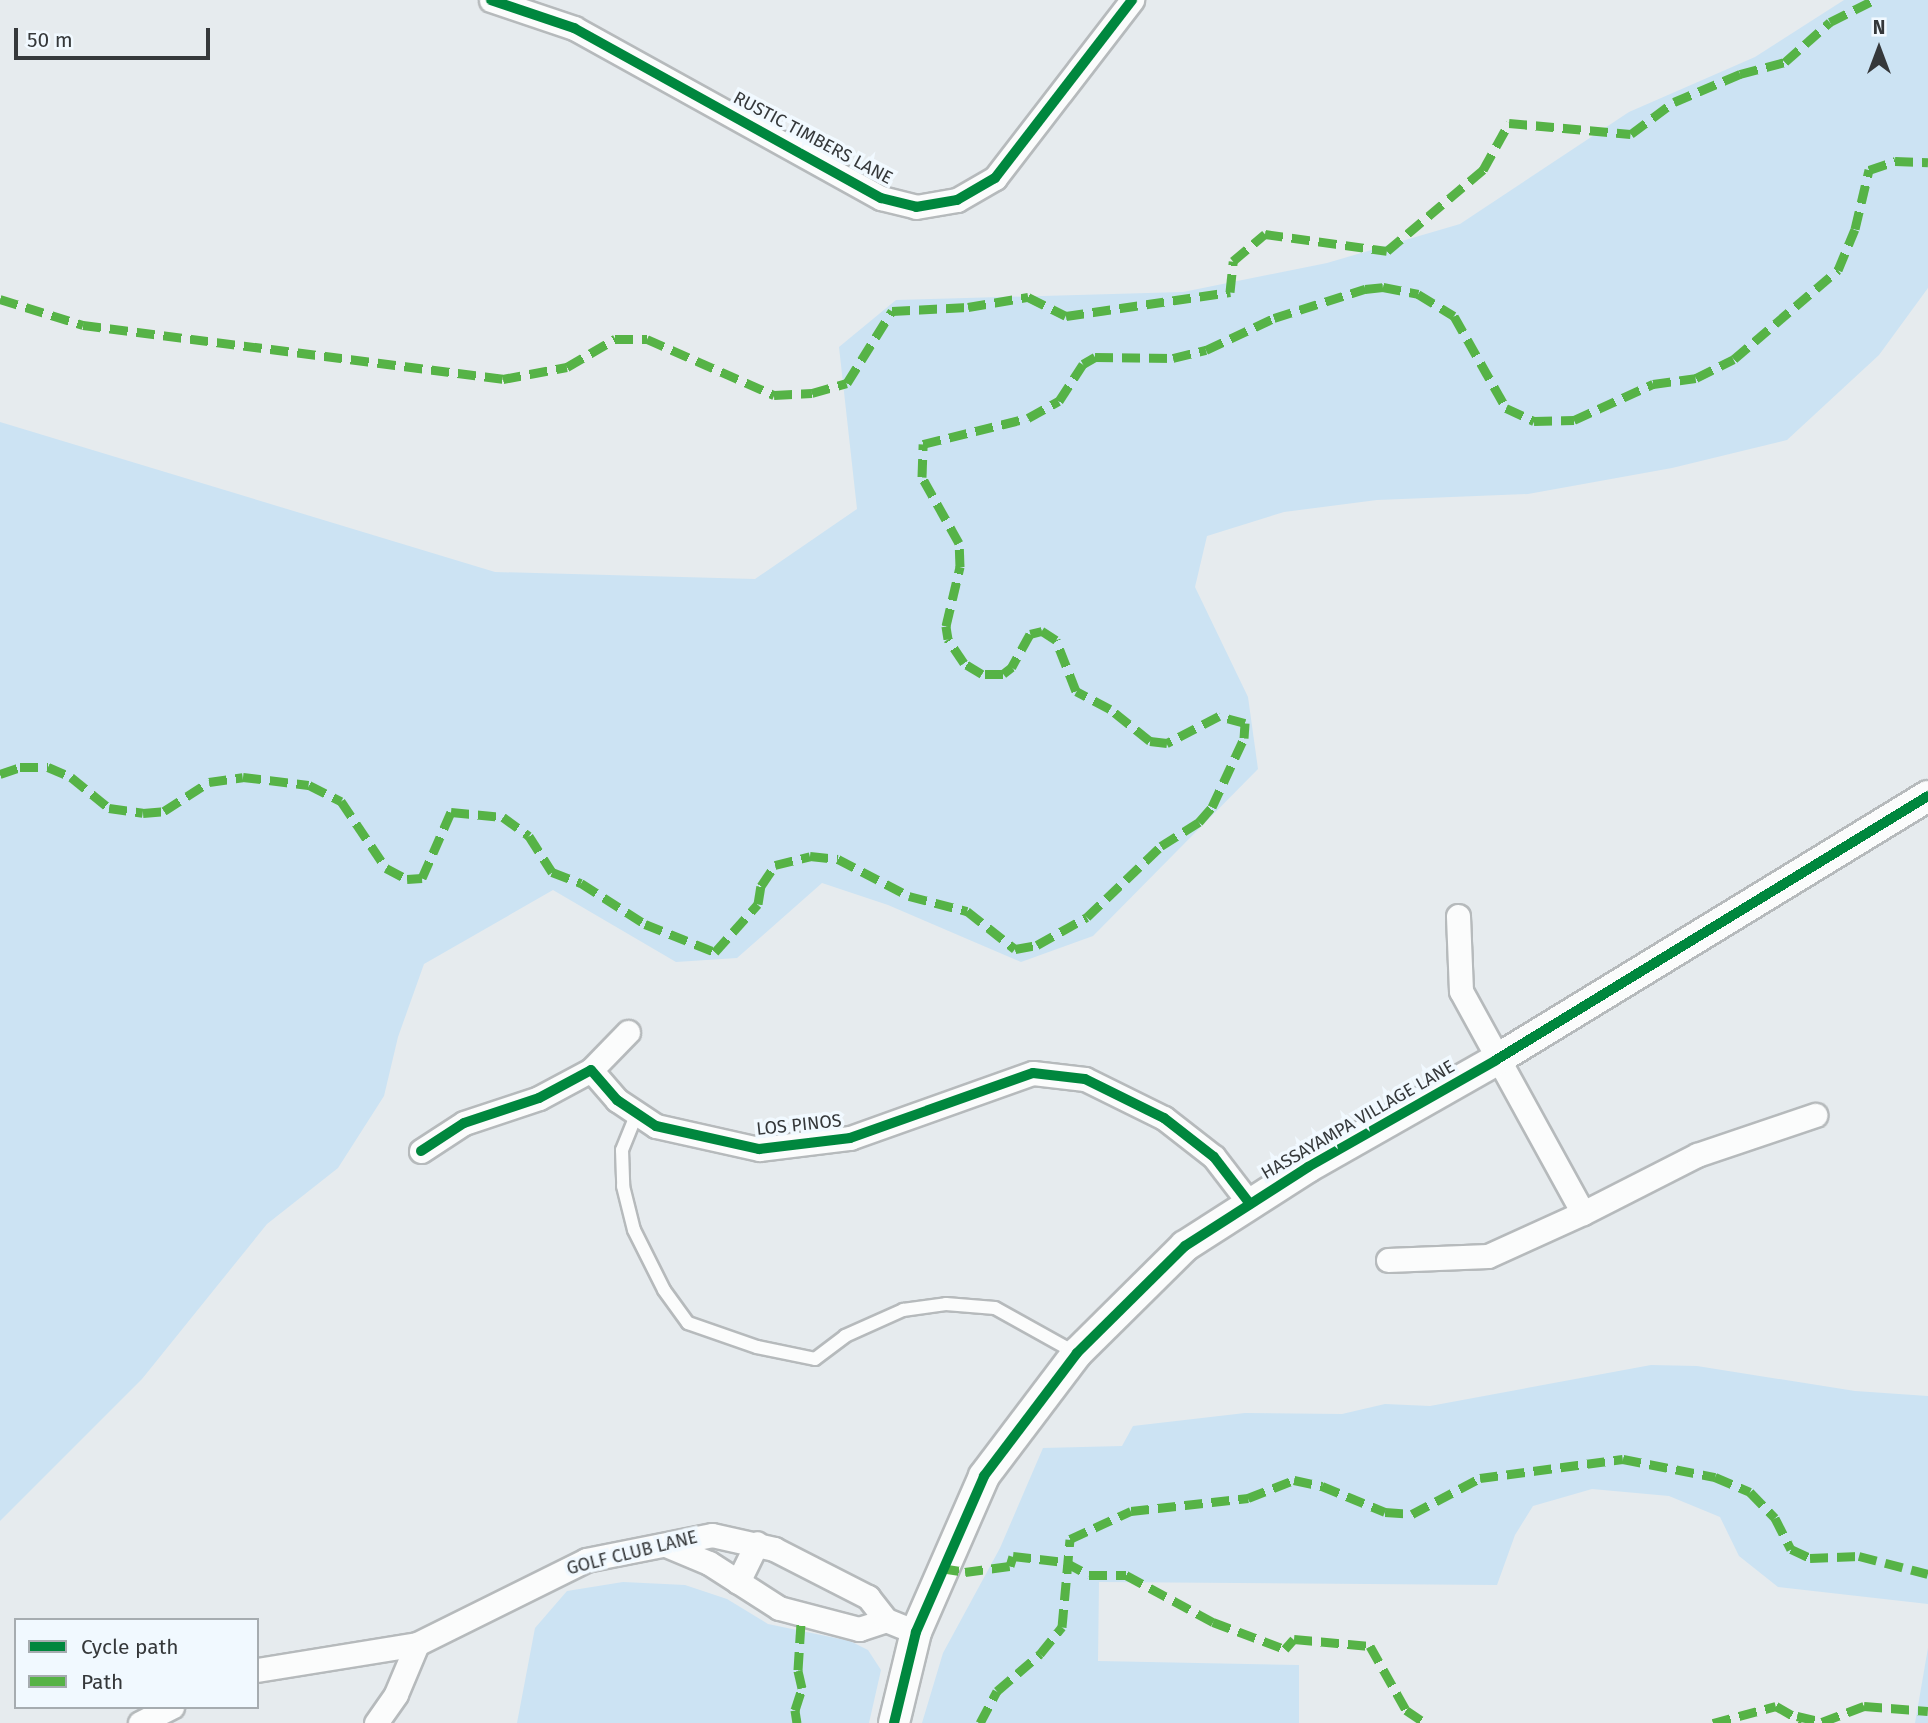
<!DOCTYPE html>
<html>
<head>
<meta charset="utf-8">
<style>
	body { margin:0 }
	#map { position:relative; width:1928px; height:1723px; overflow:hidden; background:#e6ebee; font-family:"Fira Sans",sans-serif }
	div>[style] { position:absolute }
	.green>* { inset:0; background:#cce3f3 }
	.roads { filter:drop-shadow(2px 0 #b6babc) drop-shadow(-2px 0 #b6babc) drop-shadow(0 2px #b6babc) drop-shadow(0 -2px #b6babc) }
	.service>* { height:12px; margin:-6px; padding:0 6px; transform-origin:6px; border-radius:6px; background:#fbfcfc }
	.minor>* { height:23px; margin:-11.5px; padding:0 11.5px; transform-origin:11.5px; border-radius:11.5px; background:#fbfcfc }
	.tertiary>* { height:30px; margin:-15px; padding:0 15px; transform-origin:15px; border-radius:15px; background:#fbfcfc }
	.quiet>* { height:9px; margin-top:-4.5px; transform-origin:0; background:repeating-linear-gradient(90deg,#56b346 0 18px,transparent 0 27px) }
	.cycleway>* { height:10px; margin:-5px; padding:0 5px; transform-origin:5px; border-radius:5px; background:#00873e }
	span { translate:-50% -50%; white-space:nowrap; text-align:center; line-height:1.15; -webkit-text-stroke:7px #f1f9ff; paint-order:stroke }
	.street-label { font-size:18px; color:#35383a }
	.legend { position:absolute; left:14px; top:1618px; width:245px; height:91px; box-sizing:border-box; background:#f1f9ff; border:2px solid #a6acb0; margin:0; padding:9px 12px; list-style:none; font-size:21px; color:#35383a }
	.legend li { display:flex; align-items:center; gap:14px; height:35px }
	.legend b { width:35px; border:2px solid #a6acb0 }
	.north { position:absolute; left:1844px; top:14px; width:70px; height:70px; -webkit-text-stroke:5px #f1f9ff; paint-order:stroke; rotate:0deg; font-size:19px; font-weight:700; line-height:28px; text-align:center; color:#35383a }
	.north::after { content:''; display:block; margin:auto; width:24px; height:32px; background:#35383a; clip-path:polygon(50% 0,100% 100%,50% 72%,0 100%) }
	.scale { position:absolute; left:14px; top:28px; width:196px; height:32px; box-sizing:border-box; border:4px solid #35383a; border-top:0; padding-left:9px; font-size:21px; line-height:24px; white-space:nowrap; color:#35383a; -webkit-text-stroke:5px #f1f9ff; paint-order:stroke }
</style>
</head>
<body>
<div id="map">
	<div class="green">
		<div style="clip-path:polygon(1844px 0,1928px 0,1928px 288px,1879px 355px,1787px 440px,1672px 468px,1528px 494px,1377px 500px,1284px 512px,1207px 536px,1195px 587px,1248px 697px,1258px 769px,1093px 936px,1021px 962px,888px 905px,822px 883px,737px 958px,676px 962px,553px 890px,424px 964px,398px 1037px,384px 1096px,338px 1168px,267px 1224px,142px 1379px,0 1521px,0 422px,495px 572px,755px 579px,857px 509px,839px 347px,896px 300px,1183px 292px,1327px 263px,1460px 224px,1629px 112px,1755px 57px)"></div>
		<div style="clip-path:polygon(1651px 1365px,1697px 1366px,1855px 1391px,1928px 1396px,1928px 1604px,1778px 1587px,1739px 1556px,1720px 1517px,1669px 1496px,1592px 1489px,1533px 1506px,1515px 1535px,1497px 1585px,1099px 1582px,1098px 1661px,1299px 1665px,1299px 1723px,922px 1723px,943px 1653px,1000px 1548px,1043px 1448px,1122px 1446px,1133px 1426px,1245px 1413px,1342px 1414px,1385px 1404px,1430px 1406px)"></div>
		<div style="clip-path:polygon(623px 1582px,685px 1585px,727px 1599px,768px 1624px,850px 1641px,868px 1650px,881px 1670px,869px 1723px,517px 1723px,535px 1628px,567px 1591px)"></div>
		<div style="clip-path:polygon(1928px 1648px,1928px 1723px,1915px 1723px)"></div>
	</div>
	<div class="roads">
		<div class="service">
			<div style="left:637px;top:1113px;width:40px;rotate:112deg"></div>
			<div style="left:622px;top:1150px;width:36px;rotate:88deg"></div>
			<div style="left:623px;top:1186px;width:45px;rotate:76deg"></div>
			<div style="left:634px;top:1230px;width:67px;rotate:63.4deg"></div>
			<div style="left:664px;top:1290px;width:41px;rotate:54deg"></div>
			<div style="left:688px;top:1323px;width:73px;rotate:19.2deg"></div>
			<div style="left:757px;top:1347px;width:59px;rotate:11.7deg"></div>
			<div style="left:815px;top:1359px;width:38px;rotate:-37deg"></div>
			<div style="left:845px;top:1336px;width:64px;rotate:-24.1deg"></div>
			<div style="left:903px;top:1310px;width:43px;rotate:-7.9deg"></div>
			<div style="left:946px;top:1304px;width:49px;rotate:4.7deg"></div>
			<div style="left:995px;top:1308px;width:93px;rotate:29.1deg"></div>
		</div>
		<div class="minor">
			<div style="left:491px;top:0;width:88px;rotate:18.6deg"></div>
			<div style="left:574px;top:28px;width:351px;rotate:29deg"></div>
			<div style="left:881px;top:198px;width:36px;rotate:14deg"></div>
			<div style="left:916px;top:207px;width:42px;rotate:-9.7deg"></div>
			<div style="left:957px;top:200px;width:44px;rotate:-30.1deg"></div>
			<div style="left:995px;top:178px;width:225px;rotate:-52.4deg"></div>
			<div style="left:591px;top:1070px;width:53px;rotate:-45.8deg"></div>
			<div style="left:421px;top:1151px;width:51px;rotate:-33.1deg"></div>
			<div style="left:464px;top:1123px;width:79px;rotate:-18.4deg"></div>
			<div style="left:539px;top:1098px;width:59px;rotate:-28.3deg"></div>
			<div style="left:591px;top:1070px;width:40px;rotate:49deg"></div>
			<div style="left:617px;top:1100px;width:47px;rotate:33.7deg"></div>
			<div style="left:656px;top:1126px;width:106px;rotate:12.6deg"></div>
			<div style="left:759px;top:1149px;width:92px;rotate:-6.9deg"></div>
			<div style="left:850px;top:1138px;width:194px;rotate:-19.6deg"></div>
			<div style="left:1033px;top:1073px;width:52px;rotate:6.6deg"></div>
			<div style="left:1085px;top:1079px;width:88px;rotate:26.3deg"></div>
			<div style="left:1164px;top:1118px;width:63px;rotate:38deg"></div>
			<div style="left:1214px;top:1157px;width:59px;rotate:52.5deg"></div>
			<div style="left:1583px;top:1213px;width:128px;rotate:-27deg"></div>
			<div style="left:1697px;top:1155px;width:125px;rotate:-18.7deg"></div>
			<div style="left:1388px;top:1260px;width:100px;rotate:-2.3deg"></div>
			<div style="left:1488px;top:1256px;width:104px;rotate:-24.4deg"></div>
			<div style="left:1583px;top:1213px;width:253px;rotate:-118.8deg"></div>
			<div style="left:1461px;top:991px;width:75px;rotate:-92.3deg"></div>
			<div style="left:668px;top:1546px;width:44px;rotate:22.5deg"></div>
			<div style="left:709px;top:1563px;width:83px;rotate:32.7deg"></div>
			<div style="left:779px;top:1608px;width:83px;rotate:14.7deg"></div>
			<div style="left:859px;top:1629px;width:28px;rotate:-18deg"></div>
			<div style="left:738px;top:1582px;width:43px;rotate:-64deg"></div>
			<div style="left:257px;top:1670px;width:162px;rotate:-9.2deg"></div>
			<div style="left:417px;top:1644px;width:189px;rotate:-26.4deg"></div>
			<div style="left:586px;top:1560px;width:128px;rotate:-11.2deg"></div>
			<div style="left:712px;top:1535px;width:64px;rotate:12.7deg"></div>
			<div style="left:774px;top:1549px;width:106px;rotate:27.1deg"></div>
			<div style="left:868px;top:1597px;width:29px;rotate:52deg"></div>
			<div style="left:886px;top:1620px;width:32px;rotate:22deg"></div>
			<div style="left:140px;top:1723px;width:36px;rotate:-27deg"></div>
			<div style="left:376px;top:1723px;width:35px;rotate:-55deg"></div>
			<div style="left:396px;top:1694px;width:54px;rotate:-67.2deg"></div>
		</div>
		<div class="tertiary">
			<div style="left:894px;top:1723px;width:94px;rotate:-76.4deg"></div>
			<div style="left:916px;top:1632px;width:170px;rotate:-66.4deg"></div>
			<div style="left:984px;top:1476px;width:154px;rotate:-52.9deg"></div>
			<div style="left:1077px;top:1353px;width:152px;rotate:-44.7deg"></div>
			<div style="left:1185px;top:1246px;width:146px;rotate:-32.7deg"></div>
			<div style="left:1308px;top:1167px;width:216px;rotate:-29.6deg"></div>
			<div style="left:1496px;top:1060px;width:506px;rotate:-31.43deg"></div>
		</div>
	</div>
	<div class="quiet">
		<div style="left:0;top:299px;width:87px;rotate:17.4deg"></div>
		<div style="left:83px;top:325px;width:423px;rotate:7.3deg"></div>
		<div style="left:503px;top:379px;width:65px;rotate:-10.6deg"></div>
		<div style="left:567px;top:367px;width:56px;rotate:-30.3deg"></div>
		<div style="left:615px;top:339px;width:32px"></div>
		<div style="left:647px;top:339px;width:139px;rotate:23.8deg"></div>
		<div style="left:774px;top:395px;width:38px;rotate:-3deg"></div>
		<div style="left:812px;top:393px;width:36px;rotate:-16deg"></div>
		<div style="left:847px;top:383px;width:85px;rotate:-58deg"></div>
		<div style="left:892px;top:311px;width:76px;rotate:-3deg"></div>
		<div style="left:968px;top:307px;width:61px;rotate:-9.5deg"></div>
		<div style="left:1028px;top:297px;width:42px;rotate:26.6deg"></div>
		<div style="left:1066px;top:316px;width:166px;rotate:-8.3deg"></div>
		<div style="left:1230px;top:292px;width:31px;rotate:-84deg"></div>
		<div style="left:1233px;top:261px;width:42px;rotate:-40.2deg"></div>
		<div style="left:1265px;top:234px;width:123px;rotate:7.9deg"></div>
		<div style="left:1387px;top:251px;width:126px;rotate:-40.2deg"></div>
		<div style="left:1483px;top:170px;width:54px;rotate:-61deg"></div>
		<div style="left:1509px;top:123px;width:122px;rotate:5.2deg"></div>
		<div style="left:1631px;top:134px;width:54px;rotate:-36.7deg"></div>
		<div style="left:1674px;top:102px;width:72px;rotate:-23deg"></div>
		<div style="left:1740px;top:74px;width:47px;rotate:-14.9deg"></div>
		<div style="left:1785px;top:62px;width:60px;rotate:-41.6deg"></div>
		<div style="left:1830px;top:22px;width:49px;rotate:-26.6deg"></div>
		<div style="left:0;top:774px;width:21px;rotate:-19deg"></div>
		<div style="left:20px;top:767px;width:28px"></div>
		<div style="left:48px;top:767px;width:25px;rotate:23deg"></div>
		<div style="left:71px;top:777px;width:49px;rotate:39.2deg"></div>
		<div style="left:109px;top:808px;width:34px;rotate:8deg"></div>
		<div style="left:143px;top:813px;width:21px;rotate:-5deg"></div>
		<div style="left:164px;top:811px;width:54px;rotate:-32.8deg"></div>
		<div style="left:209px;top:782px;width:34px;rotate:-8deg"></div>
		<div style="left:243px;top:777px;width:66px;rotate:6.9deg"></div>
		<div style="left:309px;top:785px;width:36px;rotate:27deg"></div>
		<div style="left:341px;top:801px;width:81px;rotate:56.1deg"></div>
		<div style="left:386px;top:868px;width:24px;rotate:28deg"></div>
		<div style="left:407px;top:879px;width:15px;rotate:-4deg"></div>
		<div style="left:422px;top:878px;width:72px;rotate:-66.3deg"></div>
		<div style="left:451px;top:812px;width:52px;rotate:5.5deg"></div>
		<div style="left:503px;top:817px;width:32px;rotate:36deg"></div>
		<div style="left:529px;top:836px;width:43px;rotate:57.4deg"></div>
		<div style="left:552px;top:872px;width:31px;rotate:21deg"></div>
		<div style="left:581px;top:883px;width:76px;rotate:32.6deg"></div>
		<div style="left:645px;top:924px;width:75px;rotate:21.8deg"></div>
		<div style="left:715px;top:952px;width:64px;rotate:-48.1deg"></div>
		<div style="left:758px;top:904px;width:18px;rotate:-81deg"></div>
		<div style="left:761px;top:886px;width:25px;rotate:-56deg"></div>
		<div style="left:775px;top:865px;width:36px;rotate:-14deg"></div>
		<div style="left:810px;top:856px;width:28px;rotate:6deg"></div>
		<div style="left:838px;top:859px;width:80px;rotate:27.5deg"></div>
		<div style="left:909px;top:896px;width:60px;rotate:14.5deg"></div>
		<div style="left:967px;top:911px;width:61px;rotate:38.4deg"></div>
		<div style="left:1015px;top:949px;width:22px;rotate:-10deg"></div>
		<div style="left:1037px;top:945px;width:57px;rotate:-29.2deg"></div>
		<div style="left:1087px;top:917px;width:103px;rotate:-43.8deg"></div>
		<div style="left:1161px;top:846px;width:45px;rotate:-32.3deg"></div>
		<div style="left:1199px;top:822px;width:20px;rotate:-49deg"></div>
		<div style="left:1212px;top:807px;width:76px;rotate:-65.1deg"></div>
		<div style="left:1244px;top:738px;width:15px;rotate:-86deg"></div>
		<div style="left:1245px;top:723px;width:27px;rotate:-165deg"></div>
		<div style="left:1219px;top:716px;width:59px;rotate:152.6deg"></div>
		<div style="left:1167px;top:743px;width:17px;rotate:-173deg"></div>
		<div style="left:1150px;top:741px;width:51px;rotate:-141.3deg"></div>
		<div style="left:1110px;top:709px;width:38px;rotate:-152deg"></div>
		<div style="left:1076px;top:691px;width:55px;rotate:-111.4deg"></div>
		<div style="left:1056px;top:640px;width:17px;rotate:-147deg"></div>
		<div style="left:1042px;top:631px;width:12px;rotate:166deg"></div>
		<div style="left:1030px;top:634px;width:38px;rotate:119deg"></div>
		<div style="left:1012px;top:667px;width:11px;rotate:142deg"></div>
		<div style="left:1003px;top:674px;width:21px;rotate:180deg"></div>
		<div style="left:982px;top:674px;width:21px;rotate:-149deg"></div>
		<div style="left:964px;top:663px;width:29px;rotate:-124deg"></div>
		<div style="left:948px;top:639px;width:13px;rotate:-99deg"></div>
		<div style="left:946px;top:626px;width:61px;rotate:-76.7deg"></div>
		<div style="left:960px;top:567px;width:24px;rotate:-92deg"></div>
		<div style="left:959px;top:543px;width:76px;rotate:-119.3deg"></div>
		<div style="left:922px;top:477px;width:33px;rotate:-88deg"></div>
		<div style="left:923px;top:444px;width:108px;rotate:-13.9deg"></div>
		<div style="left:1028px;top:418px;width:35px;rotate:-29deg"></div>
		<div style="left:1059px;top:401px;width:44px;rotate:-57deg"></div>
		<div style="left:1083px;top:364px;width:14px;rotate:-30deg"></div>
		<div style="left:1095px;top:357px;width:78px;rotate:0.7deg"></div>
		<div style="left:1173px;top:358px;width:34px;rotate:-14deg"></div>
		<div style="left:1206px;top:350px;width:75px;rotate:-25.2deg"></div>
		<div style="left:1274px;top:318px;width:96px;rotate:-17.7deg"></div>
		<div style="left:1365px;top:289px;width:18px;rotate:-6deg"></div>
		<div style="left:1383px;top:287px;width:36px;rotate:11deg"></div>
		<div style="left:1418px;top:294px;width:42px;rotate:31.4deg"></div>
		<div style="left:1454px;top:316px;width:106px;rotate:60.5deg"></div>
		<div style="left:1506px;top:408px;width:31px;rotate:25deg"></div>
		<div style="left:1534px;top:421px;width:40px;rotate:-1.4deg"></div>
		<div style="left:1574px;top:420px;width:87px;rotate:-24.5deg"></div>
		<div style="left:1653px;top:384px;width:43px;rotate:-7.9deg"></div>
		<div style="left:1696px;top:378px;width:42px;rotate:-26.6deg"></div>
		<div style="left:1734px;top:359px;width:137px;rotate:-40.6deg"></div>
		<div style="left:1838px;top:270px;width:44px;rotate:-67.5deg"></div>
		<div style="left:1855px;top:229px;width:61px;rotate:-76.7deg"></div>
		<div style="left:1869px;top:170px;width:28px;rotate:-19deg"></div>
		<div style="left:1895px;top:161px;width:33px;rotate:2deg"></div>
		<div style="left:941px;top:1568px;width:24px;rotate:9deg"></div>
		<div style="left:965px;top:1572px;width:45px;rotate:-7.6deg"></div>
		<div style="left:1010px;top:1566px;width:10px;rotate:-73deg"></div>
		<div style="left:1013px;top:1556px;width:52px;rotate:6.6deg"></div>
		<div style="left:1065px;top:1562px;width:27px;rotate:28deg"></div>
		<div style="left:1089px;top:1575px;width:37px"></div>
		<div style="left:1126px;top:1575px;width:99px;rotate:28.4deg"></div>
		<div style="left:1213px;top:1622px;width:77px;rotate:20.6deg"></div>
		<div style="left:1285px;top:1649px;width:13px;rotate:-48deg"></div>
		<div style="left:1294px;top:1639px;width:76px;rotate:5.3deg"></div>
		<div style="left:1370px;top:1646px;width:73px;rotate:60.6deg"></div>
		<div style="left:1406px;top:1710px;width:23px;rotate:34deg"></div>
		<div style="left:1797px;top:1716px;width:26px;rotate:13deg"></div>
		<div style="left:1822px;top:1722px;width:45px;rotate:-20.9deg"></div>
		<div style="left:1864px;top:1706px;width:64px;rotate:4.5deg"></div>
		<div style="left:797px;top:1723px;width:13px;rotate:-99deg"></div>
		<div style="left:795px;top:1710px;width:23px;rotate:-72deg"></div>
		<div style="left:802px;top:1688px;width:18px;rotate:-103deg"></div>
		<div style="left:798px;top:1670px;width:48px;rotate:-86.4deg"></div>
		<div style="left:980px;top:1723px;width:36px;rotate:-62deg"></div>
		<div style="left:997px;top:1691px;width:57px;rotate:-40.7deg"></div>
		<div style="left:1040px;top:1654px;width:35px;rotate:-51deg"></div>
		<div style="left:1062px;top:1627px;width:88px;rotate:-84.8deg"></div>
		<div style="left:1070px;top:1539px;width:67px;rotate:-24.7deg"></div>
		<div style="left:1131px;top:1511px;width:118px;rotate:-6.3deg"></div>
		<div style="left:1248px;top:1498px;width:49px;rotate:-21.4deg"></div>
		<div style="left:1294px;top:1480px;width:29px;rotate:12deg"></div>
		<div style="left:1322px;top:1486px;width:68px;rotate:22.4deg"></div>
		<div style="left:1385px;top:1512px;width:27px;rotate:4deg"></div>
		<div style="left:1412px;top:1514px;width:77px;rotate:-27.9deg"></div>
		<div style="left:1480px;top:1478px;width:144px;rotate:-7.6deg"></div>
		<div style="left:1623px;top:1459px;width:94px;rotate:11.1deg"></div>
		<div style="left:1715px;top:1477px;width:38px;rotate:23deg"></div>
		<div style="left:1750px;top:1492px;width:36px;rotate:46deg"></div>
		<div style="left:1775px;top:1518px;width:35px;rotate:63deg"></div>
		<div style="left:1791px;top:1549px;width:21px;rotate:25deg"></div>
		<div style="left:1810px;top:1558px;width:49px;rotate:-2.3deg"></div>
		<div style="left:1859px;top:1556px;width:71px;rotate:14.6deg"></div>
		<div style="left:1713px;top:1723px;width:65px;rotate:-15.1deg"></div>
		<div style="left:1776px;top:1706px;width:30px;rotate:30deg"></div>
	</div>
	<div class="cycleway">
		<div style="left:491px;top:0;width:88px;rotate:18.6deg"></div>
		<div style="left:574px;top:28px;width:351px;rotate:29deg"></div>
		<div style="left:881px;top:198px;width:36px;rotate:14deg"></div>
		<div style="left:916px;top:207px;width:42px;rotate:-9.7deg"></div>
		<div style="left:957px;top:200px;width:44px;rotate:-30.1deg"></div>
		<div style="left:995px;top:178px;width:225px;rotate:-52.4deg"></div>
		<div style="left:421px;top:1151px;width:51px;rotate:-33.1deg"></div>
		<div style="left:464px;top:1123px;width:79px;rotate:-18.4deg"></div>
		<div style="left:539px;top:1098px;width:59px;rotate:-28.3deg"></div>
		<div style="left:591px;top:1070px;width:40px;rotate:49deg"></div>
		<div style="left:617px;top:1100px;width:47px;rotate:33.7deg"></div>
		<div style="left:656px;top:1126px;width:106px;rotate:12.6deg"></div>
		<div style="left:759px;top:1149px;width:92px;rotate:-6.9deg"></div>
		<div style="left:850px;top:1138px;width:194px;rotate:-19.6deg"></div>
		<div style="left:1033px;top:1073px;width:52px;rotate:6.6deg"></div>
		<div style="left:1085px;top:1079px;width:88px;rotate:26.3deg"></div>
		<div style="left:1164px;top:1118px;width:63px;rotate:38deg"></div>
		<div style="left:1214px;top:1157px;width:59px;rotate:52.5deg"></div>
		<div style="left:894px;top:1723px;width:94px;rotate:-76.4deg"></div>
		<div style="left:916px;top:1632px;width:170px;rotate:-66.4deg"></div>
		<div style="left:984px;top:1476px;width:154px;rotate:-52.9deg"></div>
		<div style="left:1077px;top:1353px;width:152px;rotate:-44.7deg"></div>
		<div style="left:1185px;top:1246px;width:146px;rotate:-32.7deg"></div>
		<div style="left:1308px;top:1167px;width:216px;rotate:-29.6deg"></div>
		<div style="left:1496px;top:1060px;width:506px;rotate:-31.43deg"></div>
	</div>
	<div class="street-label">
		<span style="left:813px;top:138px;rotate:28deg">RUSTIC TIMBERS LANE</span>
		<span style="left:1358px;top:1120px;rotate:-30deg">HASSAYAMPA VILLAGE LANE</span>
		<span style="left:799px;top:1125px;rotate:-6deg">LOS PINOS</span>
		<span style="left:632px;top:1553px;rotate:-14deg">GOLF CLUB LANE</span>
	</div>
	<ul class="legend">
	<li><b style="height:9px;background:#00873e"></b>Cycle path</li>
	<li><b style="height:9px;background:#56b346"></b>Path</li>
	</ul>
	<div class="north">N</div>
	<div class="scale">50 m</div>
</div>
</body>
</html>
